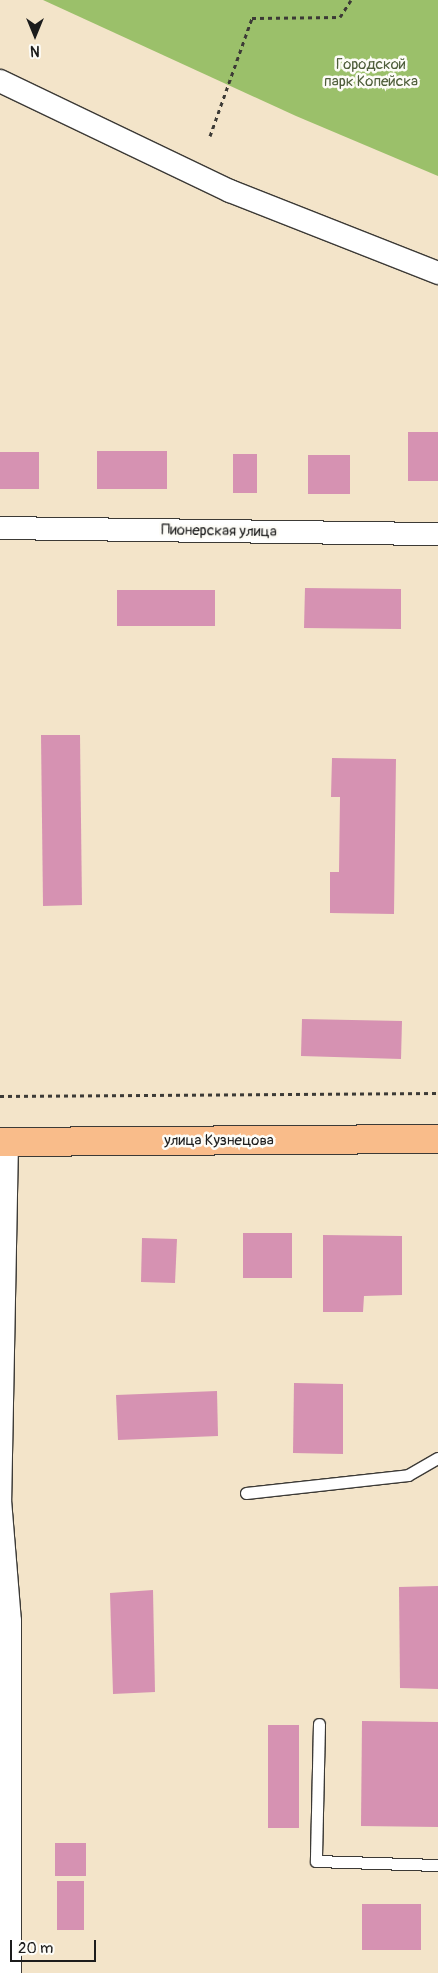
<!DOCTYPE html>
<html>
<head>
<meta charset="utf-8">
<style>
	body { margin:0 }
	#map { position:relative; width:438px; height:1973px; overflow:hidden; background:#f3e4c9; font-family:Pangolin,sans-serif }
	div>[style] { position:absolute }
	.green>* { inset:0; background:#9bc06a }
	.building>* { inset:0; background:#d692b2 }
	.path>* { height:3px; margin-top:-1.5px; transform-origin:0; background:repeating-linear-gradient(90deg,#3c3a36 0 4px,transparent 0 8px) }
	.roads { filter:drop-shadow(1px 0 #3c3a36) drop-shadow(-1px 0 #3c3a36) drop-shadow(0 1px #3c3a36) drop-shadow(0 -1px #3c3a36) }
	.service>* { height:11px; margin:-5.5px; padding:0 5.5px; transform-origin:5.5px; border-radius:5.5px; background:#fff }
	.minor>* { height:22px; margin:-11px; padding:0 11px; transform-origin:11px; border-radius:11px; background:#fff }
	.primary>* { height:28px; margin:-14px; padding:0 14px; transform-origin:14px; border-radius:14px; background:#f9bc8a }
	span { translate:-50% -50%; white-space:nowrap; text-align:center; line-height:1.15; -webkit-text-stroke:5px #fdfcf7; paint-order:stroke }
	.park-label { font-size:15px; color:#4f5e3b }
	.street-label { font-size:15px; color:#1c1c1c }
	.north { position:absolute; left:10px; top:10px; width:50px; height:50px; -webkit-text-stroke:4px #fdfcf7; paint-order:stroke; rotate:180deg; font-size:14px; font-weight:700; line-height:20px; text-align:center; color:#1c1c1c }
	.north::after { content:''; display:block; margin:auto; width:18px; height:22px; background:#1c1c1c; clip-path:polygon(50% 0,100% 100%,50% 72%,0 100%) }
	.scale { position:absolute; left:10px; top:1940px; width:86px; height:22px; box-sizing:border-box; border:2px solid #1c1c1c; border-top:0; padding-left:6px; font-size:15px; line-height:18px; white-space:nowrap; color:#1c1c1c; -webkit-text-stroke:4px #fdfcf7; paint-order:stroke }
</style>
</head>
<body>
<div id="map">
	<div class="green">
		<div style="clip-path:polygon(43px 0,438px 0,438px 176px,296px 116px)"></div>
	</div>
	<div class="building">
		<div style="clip-path:polygon(408px 432px,438px 432px,438px 481px,408px 481px)"></div>
		<div style="clip-path:polygon(97px 451px,167px 451px,167px 489px,97px 489px)"></div>
		<div style="clip-path:polygon(0 452px,39px 452px,39px 489px,0 489px)"></div>
		<div style="clip-path:polygon(233px 454px,257px 454px,257px 493px,233px 493px)"></div>
		<div style="clip-path:polygon(308px 455px,350px 455px,350px 494px,308px 494px)"></div>
		<div style="clip-path:polygon(305px 588px,401px 589px,401px 629px,304px 628px)"></div>
		<div style="clip-path:polygon(117px 590px,215px 590px,215px 626px,117px 626px)"></div>
		<div style="clip-path:polygon(41px 735px,80px 735px,82px 905px,43px 906px)"></div>
		<div style="clip-path:polygon(332px 758px,396px 759px,394px 914px,330px 913px,330px 872px,339px 872px,340px 797px,331px 797px)"></div>
		<div style="clip-path:polygon(302px 1019px,402px 1021px,401px 1059px,301px 1056px)"></div>
		<div style="clip-path:polygon(243px 1233px,292px 1233px,292px 1278px,243px 1278px)"></div>
		<div style="clip-path:polygon(323px 1235px,402px 1236px,402px 1295px,364px 1296px,363px 1312px,323px 1312px)"></div>
		<div style="clip-path:polygon(142px 1238px,177px 1239px,175px 1283px,141px 1282px)"></div>
		<div style="clip-path:polygon(294px 1383px,343px 1384px,343px 1454px,293px 1453px)"></div>
		<div style="clip-path:polygon(217px 1391px,218px 1436px,118px 1440px,116px 1395px)"></div>
		<div style="clip-path:polygon(438px 1586px,438px 1689px,400px 1688px,399px 1587px)"></div>
		<div style="clip-path:polygon(153px 1590px,155px 1692px,113px 1694px,110px 1593px)"></div>
		<div style="clip-path:polygon(362px 1721px,438px 1722px,438px 1827px,361px 1826px)"></div>
		<div style="clip-path:polygon(268px 1725px,299px 1725px,299px 1828px,268px 1828px)"></div>
		<div style="clip-path:polygon(55px 1843px,86px 1843px,86px 1876px,55px 1876px)"></div>
		<div style="clip-path:polygon(57px 1881px,84px 1881px,84px 1930px,57px 1930px)"></div>
		<div style="clip-path:polygon(362px 1904px,421px 1904px,421px 1950px,362px 1950px)"></div>
	</div>
	<div class="path">
		<div style="left:210px;top:136px;width:125px;rotate:-70.4deg"></div>
		<div style="left:252px;top:18px;width:88px;rotate:-0.7deg"></div>
		<div style="left:340px;top:17px;width:20px;rotate:-57deg"></div>
		<div style="left:0;top:1096px;width:438px;rotate:-0.4deg"></div>
	</div>
	<div class="roads">
		<div class="service">
			<div style="left:246px;top:1493px;width:163px;rotate:-6.3deg"></div>
			<div style="left:408px;top:1475px;width:34px;rotate:-30deg"></div>
			<div style="left:319px;top:1724px;width:137px;rotate:91.3deg"></div>
			<div style="left:316px;top:1861px;width:122px;rotate:1.9deg"></div>
		</div>
		<div class="minor">
			<div style="left:0;top:81px;width:255px;rotate:25.6deg"></div>
			<div style="left:230px;top:191px;width:224px;rotate:21.5deg"></div>
			<div style="left:0;top:528px;width:438px;rotate:0.8deg"></div>
			<div style="left:7px;top:1142px;width:358px;rotate:91.1deg"></div>
			<div style="left:0;top:1500px;width:121px;rotate:85.3deg"></div>
			<div style="left:10px;top:1621px;width:352px;rotate:90deg"></div>
		</div>
		<div class="primary">
			<div style="left:0;top:1142px;width:438px;rotate:-0.4deg"></div>
		</div>
	</div>
	<div class="park-label">
		<span style="left:371px;top:73px">Городской<br>парк Копейска</span>
	</div>
	<div class="street-label">
		<span style="left:219px;top:531px;rotate:1deg">Пионерская улица</span>
		<span style="left:219px;top:1141px">улица Кузнецова</span>
	</div>
	<div class="north">N</div>
	<div class="scale">20 m</div>
</div>
</body>
</html>
